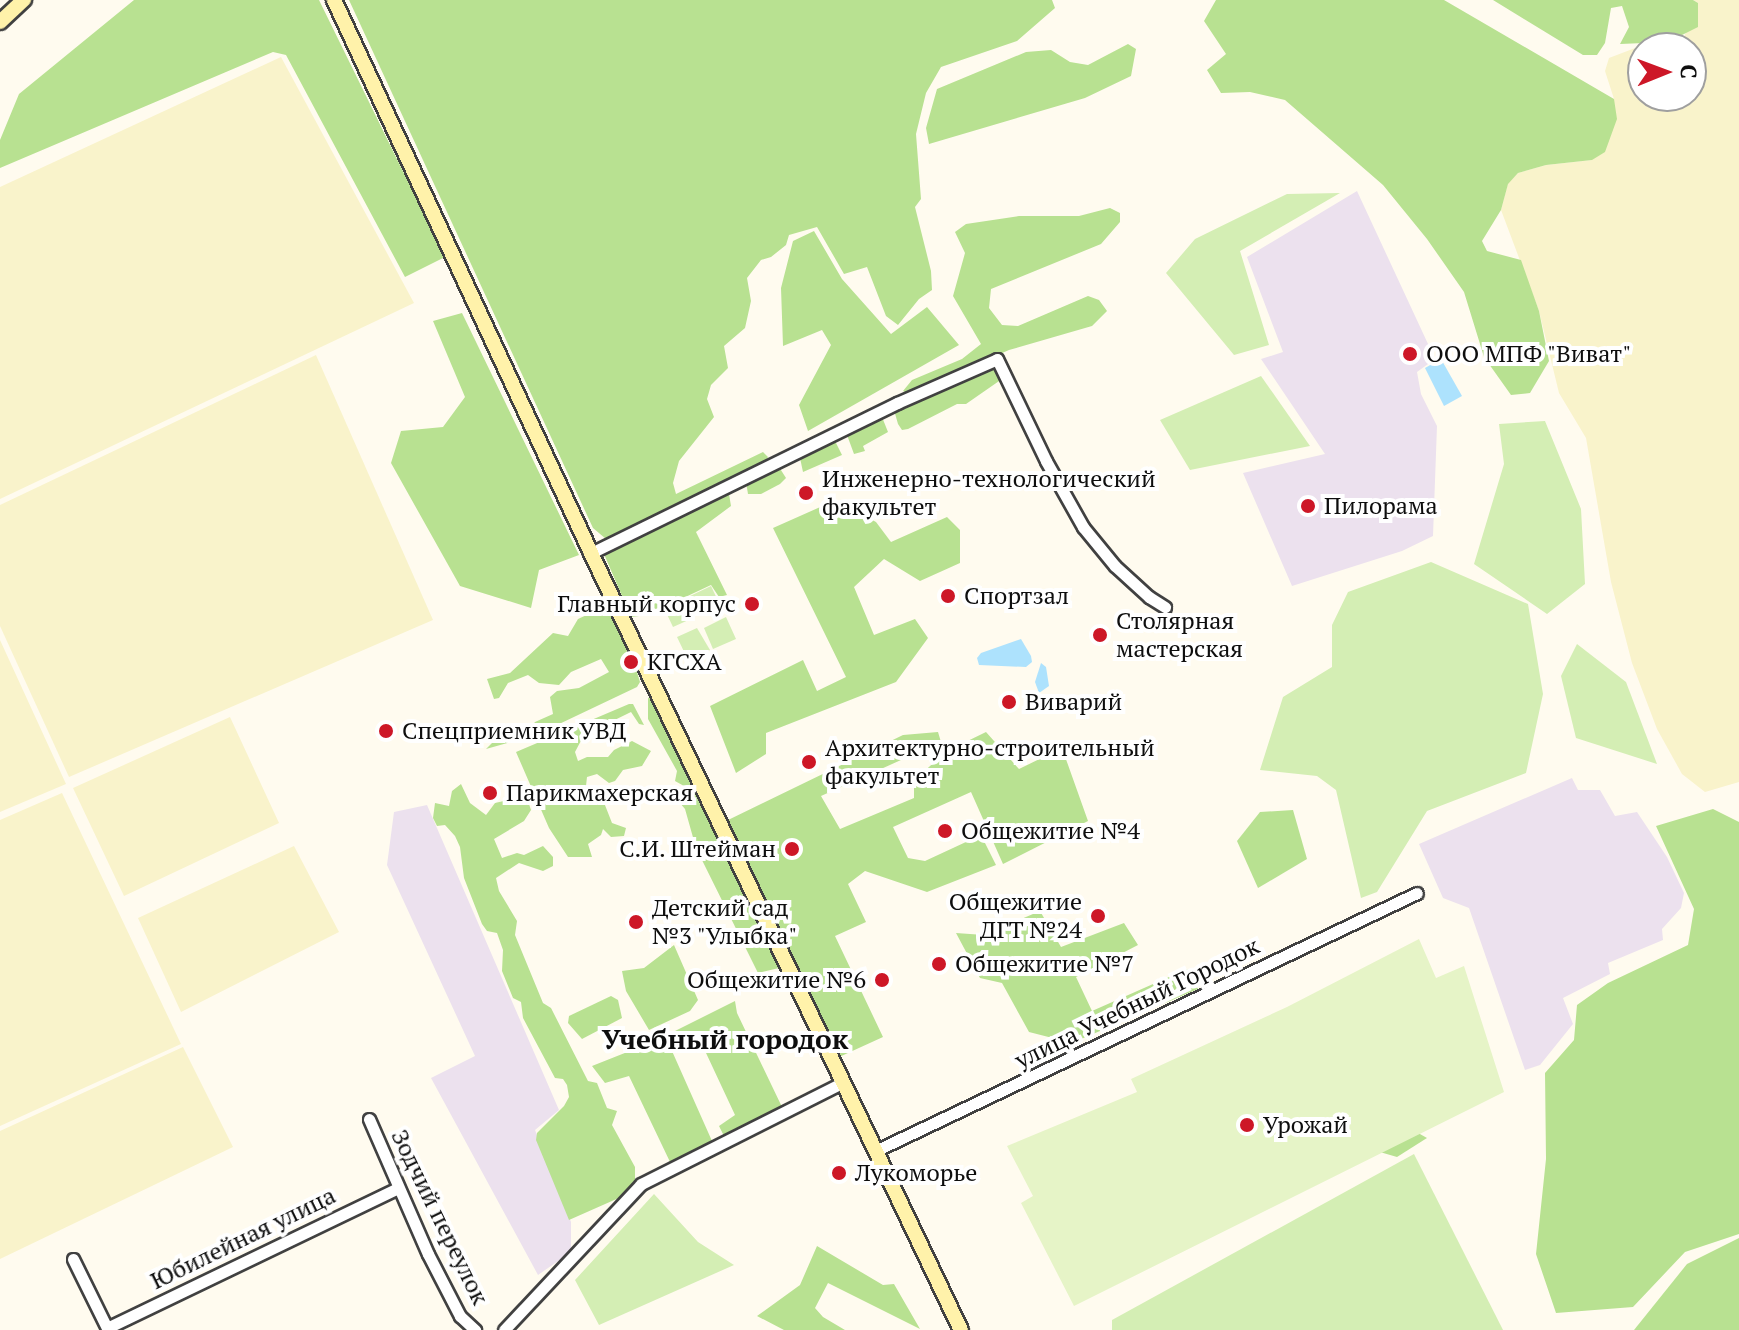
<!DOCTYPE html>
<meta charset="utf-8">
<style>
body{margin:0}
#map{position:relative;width:1739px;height:1330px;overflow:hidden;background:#fffbef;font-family:"PT Serif",serif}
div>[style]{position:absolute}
.industrial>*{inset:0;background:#ece1ee}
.farmland>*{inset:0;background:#f9f3cb}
.green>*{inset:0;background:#d4eeb4}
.forest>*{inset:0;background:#b8e191}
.pitch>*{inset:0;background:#e6f4c7}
.water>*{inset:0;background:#ade2fd}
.roads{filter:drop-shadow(2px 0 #414141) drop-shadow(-2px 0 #414141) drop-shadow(0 2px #414141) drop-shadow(0 -2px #414141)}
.street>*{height:11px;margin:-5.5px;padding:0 5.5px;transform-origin:5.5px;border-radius:5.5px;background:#fff}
.secondary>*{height:14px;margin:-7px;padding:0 7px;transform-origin:7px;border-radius:7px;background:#fff2aa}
.dots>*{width:22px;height:22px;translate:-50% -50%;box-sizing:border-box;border:4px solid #fff;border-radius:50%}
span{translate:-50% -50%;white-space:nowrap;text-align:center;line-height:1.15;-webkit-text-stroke:8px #fff;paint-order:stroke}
.poi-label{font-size:24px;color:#0e0e0e}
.left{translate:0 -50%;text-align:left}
.right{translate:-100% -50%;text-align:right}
.street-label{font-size:24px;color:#0e0e0e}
.quarter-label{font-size:28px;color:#0e0e0e;font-weight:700}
.north{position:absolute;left:1627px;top:32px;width:80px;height:80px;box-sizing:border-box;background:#fff;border:2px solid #9f9f9f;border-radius:50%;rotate:89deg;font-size:22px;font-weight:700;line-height:32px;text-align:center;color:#0e0e0e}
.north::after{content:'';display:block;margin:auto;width:28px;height:36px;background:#cd1727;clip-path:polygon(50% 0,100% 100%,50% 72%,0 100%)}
</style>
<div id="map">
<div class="industrial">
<div style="clip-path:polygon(1357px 191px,1435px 359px,1417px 372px,1421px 394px,1437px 426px,1433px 536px,1402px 551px,1292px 586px,1243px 473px,1325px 454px,1261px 359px,1283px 352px,1247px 257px)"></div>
<div style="clip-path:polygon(1572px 778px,1578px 790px,1600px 790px,1615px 816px,1637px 812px,1667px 857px,1684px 893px,1681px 908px,1662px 929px,1663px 940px,1608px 963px,1610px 974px,1563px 998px,1573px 1024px,1540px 1065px,1525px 1070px,1469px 908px,1443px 898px,1419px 844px)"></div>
<div style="clip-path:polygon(427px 805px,559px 1110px,535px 1130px,571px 1222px,571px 1252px,538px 1275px,431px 1078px,475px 1056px,387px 865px,394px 812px)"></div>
</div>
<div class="farmland">
<div style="clip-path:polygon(evenodd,1693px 0,1739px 0,1739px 782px,1705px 792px,1682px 774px,1657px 729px,1632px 663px,1611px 582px,1586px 438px,1559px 393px,1539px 311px,1501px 210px,1508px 183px,1518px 173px,1546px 165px,1592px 160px,1614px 99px,1605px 71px,1609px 58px,1643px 45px,1684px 37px,1698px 3px,1693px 0,1643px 48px,1691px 48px,1691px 96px,1643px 96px,1643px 48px)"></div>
<div style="clip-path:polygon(281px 57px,414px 303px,0 499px,0 187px)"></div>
<div style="clip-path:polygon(316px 355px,433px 620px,69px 777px,0 626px,0 505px)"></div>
<div style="clip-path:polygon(0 640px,66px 784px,0 812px)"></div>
<div style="clip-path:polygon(230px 717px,279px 823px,124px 896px,73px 788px)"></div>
<div style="clip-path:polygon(62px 793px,181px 1044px,0 1126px,0 820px)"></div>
<div style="clip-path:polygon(294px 846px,339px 932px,181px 1012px,138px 918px)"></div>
<div style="clip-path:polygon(183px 1047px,233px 1147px,0 1259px,0 1131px)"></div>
</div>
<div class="green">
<div style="clip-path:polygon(1340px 193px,1240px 251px,1269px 345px,1234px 355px,1166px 273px,1195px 239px,1287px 194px)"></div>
<div style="clip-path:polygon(1261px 376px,1310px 446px,1190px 470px,1160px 420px)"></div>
<div style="clip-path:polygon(1545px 421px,1581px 509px,1585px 584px,1547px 614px,1474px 564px,1504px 464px,1499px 424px)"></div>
<div style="clip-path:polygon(1431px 562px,1528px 604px,1543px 694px,1526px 773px,1427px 811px,1377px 892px,1361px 898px,1336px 790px,1317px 776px,1260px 770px,1283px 697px,1332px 667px,1332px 625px,1348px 592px)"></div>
<div style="clip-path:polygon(711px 586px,720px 605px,697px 614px,690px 596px)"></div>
<div style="clip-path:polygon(686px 598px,693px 618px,673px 627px,664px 608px)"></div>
<div style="clip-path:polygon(726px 617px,736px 639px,713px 649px,704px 628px)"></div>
<div style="clip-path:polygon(697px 628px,710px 650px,688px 660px,677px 637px)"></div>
<div style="clip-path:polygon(1577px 644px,1626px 682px,1657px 764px,1576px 738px,1561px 676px)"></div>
<div style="clip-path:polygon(1414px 1154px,1503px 1330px,1112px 1330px,1112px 1320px)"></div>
<div style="clip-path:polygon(654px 1194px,698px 1242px,734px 1265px,599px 1325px,575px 1280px)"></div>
</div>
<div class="forest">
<div style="clip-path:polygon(134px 0,319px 0,445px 257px,405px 277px,286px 55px,273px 52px,0 168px,0 140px,19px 94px)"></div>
<div style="clip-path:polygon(349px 0,1052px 0,1055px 8px,1017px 41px,941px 67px,926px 93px,916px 134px,921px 199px,915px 207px,931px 271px,932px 290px,919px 299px,898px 325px,886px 316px,867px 267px,844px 274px,817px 227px,789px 235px,786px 245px,771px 257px,761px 260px,747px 278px,751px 301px,745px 328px,724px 346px,728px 368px,711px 385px,707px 399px,714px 417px,679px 461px,673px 483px,676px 494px,763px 452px,768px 457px,765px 463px,680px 507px,606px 539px,593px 528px)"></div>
<div style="clip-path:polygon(1216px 0,1444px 0,1614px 99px,1617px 119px,1605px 152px,1592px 160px,1546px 165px,1518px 173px,1508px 184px,1501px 210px,1482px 241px,1487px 251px,1521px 260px,1539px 311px,1549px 361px,1530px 393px,1511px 395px,1484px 357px,1464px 292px,1427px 239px,1383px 185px,1285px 100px,1250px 92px,1221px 93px,1207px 70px,1226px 54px,1204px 21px)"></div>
<div style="clip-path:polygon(1493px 0,1693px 0,1698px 3px,1698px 27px,1668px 42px,1620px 44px,1629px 27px,1622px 6px,1611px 8px,1605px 43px,1597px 55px,1583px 55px)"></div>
<div style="clip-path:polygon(1128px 44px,1136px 49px,1131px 76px,1085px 98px,929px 144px,926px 128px,937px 89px,1026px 52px,1051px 50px,1070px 62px,1088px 65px)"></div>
<div style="clip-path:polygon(1110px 208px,1120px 213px,1120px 222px,1101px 244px,991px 289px,989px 308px,1002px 325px,1018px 326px,1088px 296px,1099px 300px,1107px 311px,1092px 326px,1009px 350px,909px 394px,903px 391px,912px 380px,962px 359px,981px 344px,953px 296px,965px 253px,955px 232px,966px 224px,1019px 216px,1079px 216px)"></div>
<div style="clip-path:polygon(814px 231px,842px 279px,891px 334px,927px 307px,959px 345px,808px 431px,799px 405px,831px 345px,822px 330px,783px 346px,781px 288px,793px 241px)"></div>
<div style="clip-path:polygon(462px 313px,579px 555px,539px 570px,531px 608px,460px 586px,391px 463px,401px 431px,443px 427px,465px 397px,433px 321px)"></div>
<div style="clip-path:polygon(992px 365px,997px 365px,1002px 379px,966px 404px,957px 404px,908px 429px,902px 430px,898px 424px,894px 410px)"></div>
<div style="clip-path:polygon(882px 417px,888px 432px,863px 446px,865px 451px,854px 454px,847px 435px)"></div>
<div style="clip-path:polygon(831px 441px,836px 443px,842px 455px,803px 472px,800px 458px)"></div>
<div style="clip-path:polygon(779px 467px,786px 478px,780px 484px,761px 494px,748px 494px,746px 482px)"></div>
<div style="clip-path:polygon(724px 494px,729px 494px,731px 506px,696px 532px,727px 595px,719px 597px,711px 585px,647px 615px,631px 617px,604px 554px,616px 548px,617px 543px)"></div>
<div style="clip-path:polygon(836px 500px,876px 522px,891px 542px,947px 517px,960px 530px,960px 563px,920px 581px,884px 559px,854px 587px,874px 635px,915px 619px,928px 638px,896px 682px,766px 733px,766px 754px,736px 773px,710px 706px,803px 660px,817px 691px,846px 677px,773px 528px)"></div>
<div style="clip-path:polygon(606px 606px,634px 662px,640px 682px,637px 687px,536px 735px,486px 749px,504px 731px,528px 731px,535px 722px,553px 714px,550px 697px,557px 691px,579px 688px,609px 672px,601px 659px,571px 672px,559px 685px,539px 683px,528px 675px,508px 683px,499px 698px,494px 699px,487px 679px,510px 673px,553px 633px,568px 636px,578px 619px)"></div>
<div style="clip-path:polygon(655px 696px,779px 965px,779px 968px,758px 973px,696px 848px,685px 809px,675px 797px,684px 786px,675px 781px,677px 771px,648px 719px,648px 698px)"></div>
<div style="clip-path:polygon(629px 704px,633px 704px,644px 725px,639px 724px,631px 712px,584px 735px,575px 752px,578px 761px,587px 757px,608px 757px,614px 750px,632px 741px,651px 751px,642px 766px,623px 770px,615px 781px,609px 783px,597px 774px,587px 777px,586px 786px,603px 800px,612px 823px,626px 828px,624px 836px,611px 837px,603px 829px,601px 835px,588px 844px,592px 857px,568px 857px,549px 828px,516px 752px)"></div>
<div style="clip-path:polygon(938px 732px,941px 742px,821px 796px,840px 829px,914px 798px,914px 781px,945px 752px,986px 732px,1019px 769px,1062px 748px,1088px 821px,1003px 864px,971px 792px,893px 827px,908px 858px,925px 861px,981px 835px,996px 865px,927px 892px,865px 871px,848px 884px,866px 922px,835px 936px,883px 1037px,837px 1058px,726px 821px,903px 735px)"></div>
<div style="clip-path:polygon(461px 784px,470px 803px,486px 815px,495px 803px,508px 800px,513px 790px,520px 787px,527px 798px,531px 810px,524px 821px,494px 839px,502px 858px,517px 853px,524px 855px,543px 846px,553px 857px,553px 866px,543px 871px,519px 863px,496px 878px,499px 891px,517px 921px,515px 935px,543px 1003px,551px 1008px,588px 1081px,597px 1083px,607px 1108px,617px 1111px,612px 1125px,635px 1167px,635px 1182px,621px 1197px,569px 1220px,536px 1140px,537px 1133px,564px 1106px,569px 1097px,567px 1085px,563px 1079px,555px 1078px,523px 1018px,521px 1002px,513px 998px,502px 971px,503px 950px,497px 933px,487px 931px,482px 924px,464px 878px,460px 847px,455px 836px,445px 825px,437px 826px,433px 818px,435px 803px,449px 806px,452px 791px)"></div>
<div style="clip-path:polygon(1713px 809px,1739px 822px,1739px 1234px,1685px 1252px,1633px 1307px,1556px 1313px,1536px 1254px,1546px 1159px,1545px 1073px,1574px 1040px,1577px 1005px,1608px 983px,1688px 945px,1694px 909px,1656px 826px)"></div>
<div style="clip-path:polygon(1293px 810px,1307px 859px,1258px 888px,1237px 841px,1260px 812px)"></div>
<div style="clip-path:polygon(1040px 911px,1061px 947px,1124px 923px,1138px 945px,1076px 977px,1092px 1011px,1187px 969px,1198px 989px,1072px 1043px,1029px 1032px,1002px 983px,980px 978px,956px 933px,984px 935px)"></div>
<div style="clip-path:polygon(674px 945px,698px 1000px,690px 1011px,649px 1030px,626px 991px,622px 971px,644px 968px)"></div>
<div style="clip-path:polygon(611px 996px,618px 1000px,622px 1018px,582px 1039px,568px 1023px,569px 1016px)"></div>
<div style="clip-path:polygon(735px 1001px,737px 1013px,782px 1107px,725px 1138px,719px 1126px,735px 1115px,699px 1038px,672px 1051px,712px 1141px,671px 1164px,629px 1076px,605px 1083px,592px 1066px,655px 1041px)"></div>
<div style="clip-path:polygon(1397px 1121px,1427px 1138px,1397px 1157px,1366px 1148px)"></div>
<div style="clip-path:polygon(1739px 1238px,1739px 1330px,1634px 1330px,1687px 1264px)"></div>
<div style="clip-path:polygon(817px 1246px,883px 1285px,894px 1284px,920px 1329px,828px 1283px,815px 1308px,823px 1317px,845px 1330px,784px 1330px,757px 1316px,800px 1285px)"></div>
</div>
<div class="pitch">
<div style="clip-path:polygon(1419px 939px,1436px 978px,1464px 966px,1504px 1092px,1074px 1306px,1021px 1203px,1033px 1196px,1007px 1146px,1137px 1092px,1131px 1079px,1287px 1007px)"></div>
</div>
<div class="water">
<div style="clip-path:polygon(1441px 359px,1462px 396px,1444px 406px,1425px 368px)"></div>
<div style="clip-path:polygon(1021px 639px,1031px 656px,1032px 662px,1026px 667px,979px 665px,977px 658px,981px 653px)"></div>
<div style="clip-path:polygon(1041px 663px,1046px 667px,1049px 686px,1039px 693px,1035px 682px)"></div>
</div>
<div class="roads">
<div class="street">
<div style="left:591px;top:553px;width:341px;rotate:-26.1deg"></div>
<div style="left:897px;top:403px;width:109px;rotate:-23.7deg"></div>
<div style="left:997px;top:359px;width:113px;rotate:64.3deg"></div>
<div style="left:1046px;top:461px;width:76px;rotate:60.7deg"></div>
<div style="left:1083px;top:527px;width:50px;rotate:50.6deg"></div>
<div style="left:1115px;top:566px;width:46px;rotate:42.4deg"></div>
<div style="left:1149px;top:597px;width:19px;rotate:32deg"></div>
<div style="left:369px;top:1119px;width:147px;rotate:66.4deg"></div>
<div style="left:428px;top:1254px;width:70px;rotate:62.7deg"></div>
<div style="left:460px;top:1316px;width:21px;rotate:43deg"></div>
<div style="left:875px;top:1151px;width:600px;rotate:-25.46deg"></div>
<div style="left:73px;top:1259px;width:79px;rotate:63.8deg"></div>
<div style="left:107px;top:1328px;width:323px;rotate:-25.7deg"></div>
<div style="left:504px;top:1330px;width:200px;rotate:-46.8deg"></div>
<div style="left:641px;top:1184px;width:225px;rotate:-26.7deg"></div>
</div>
<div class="secondary">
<div style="left:334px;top:0;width:610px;rotate:65.07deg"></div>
<div style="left:591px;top:553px;width:861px;rotate:64.54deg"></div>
<div style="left:0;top:22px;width:33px;rotate:-43deg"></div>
</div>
</div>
<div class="dots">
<div style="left:1410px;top:354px;background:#cd1727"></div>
<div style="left:806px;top:493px;background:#cd1727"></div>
<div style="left:1308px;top:506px;background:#cd1727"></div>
<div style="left:948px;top:596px;background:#cd1727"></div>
<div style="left:752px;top:604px;background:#cd1727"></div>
<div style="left:1100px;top:635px;background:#cd1727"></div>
<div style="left:631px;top:662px;background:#cd1727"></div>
<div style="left:1009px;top:702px;background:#cd1727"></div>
<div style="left:386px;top:731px;background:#cd1727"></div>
<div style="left:809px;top:762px;background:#cd1727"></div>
<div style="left:490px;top:793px;background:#cd1727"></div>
<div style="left:945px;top:831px;background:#cd1727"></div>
<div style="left:792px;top:849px;background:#cd1727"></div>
<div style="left:1098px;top:916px;background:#cd1727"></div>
<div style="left:636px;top:922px;background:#cd1727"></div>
<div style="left:939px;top:964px;background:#cd1727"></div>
<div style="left:882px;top:980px;background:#cd1727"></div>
<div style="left:1247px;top:1125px;background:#cd1727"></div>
<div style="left:839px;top:1173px;background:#cd1727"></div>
</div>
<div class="poi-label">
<span class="left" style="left:1426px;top:354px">ООО МПФ "Виват"</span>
<span class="left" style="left:822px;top:493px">Инженерно-технологический<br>факультет</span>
<span class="left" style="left:1324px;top:506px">Пилорама</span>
<span class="left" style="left:964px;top:596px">Спортзал</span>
<span class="right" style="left:736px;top:604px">Главный корпус</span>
<span class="left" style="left:1116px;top:635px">Столярная<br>мастерская</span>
<span class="left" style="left:647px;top:662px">КГСХА</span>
<span class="left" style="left:1025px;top:702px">Виварий</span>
<span class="left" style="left:402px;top:731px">Спецприемник УВД</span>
<span class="left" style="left:825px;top:762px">Архитектурно-строительный<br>факультет</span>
<span class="left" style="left:506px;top:793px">Парикмахерская</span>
<span class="left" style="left:961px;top:831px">Общежитие №4</span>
<span class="right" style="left:776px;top:849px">С.И. Штейман</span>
<span class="right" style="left:1082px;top:916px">Общежитие<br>ДГТ №24</span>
<span class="left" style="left:652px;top:922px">Детский сад<br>№3 "Улыбка"</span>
<span class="left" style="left:955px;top:964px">Общежитие №7</span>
<span class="right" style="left:866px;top:980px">Общежитие №6</span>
<span class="left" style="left:1263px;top:1125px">Урожай</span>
<span class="left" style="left:855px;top:1173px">Лукоморье</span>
</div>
<div class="street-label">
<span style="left:1137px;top:1003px;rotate:-26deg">улица Учебный Городок</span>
<span style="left:440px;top:1217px;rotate:64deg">Зодчий переулок</span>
<span style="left:243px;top:1238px;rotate:-26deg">Юбилейная улица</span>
</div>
<div class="quarter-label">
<span style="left:725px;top:1039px">Учебный городок</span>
</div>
<div class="north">С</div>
</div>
